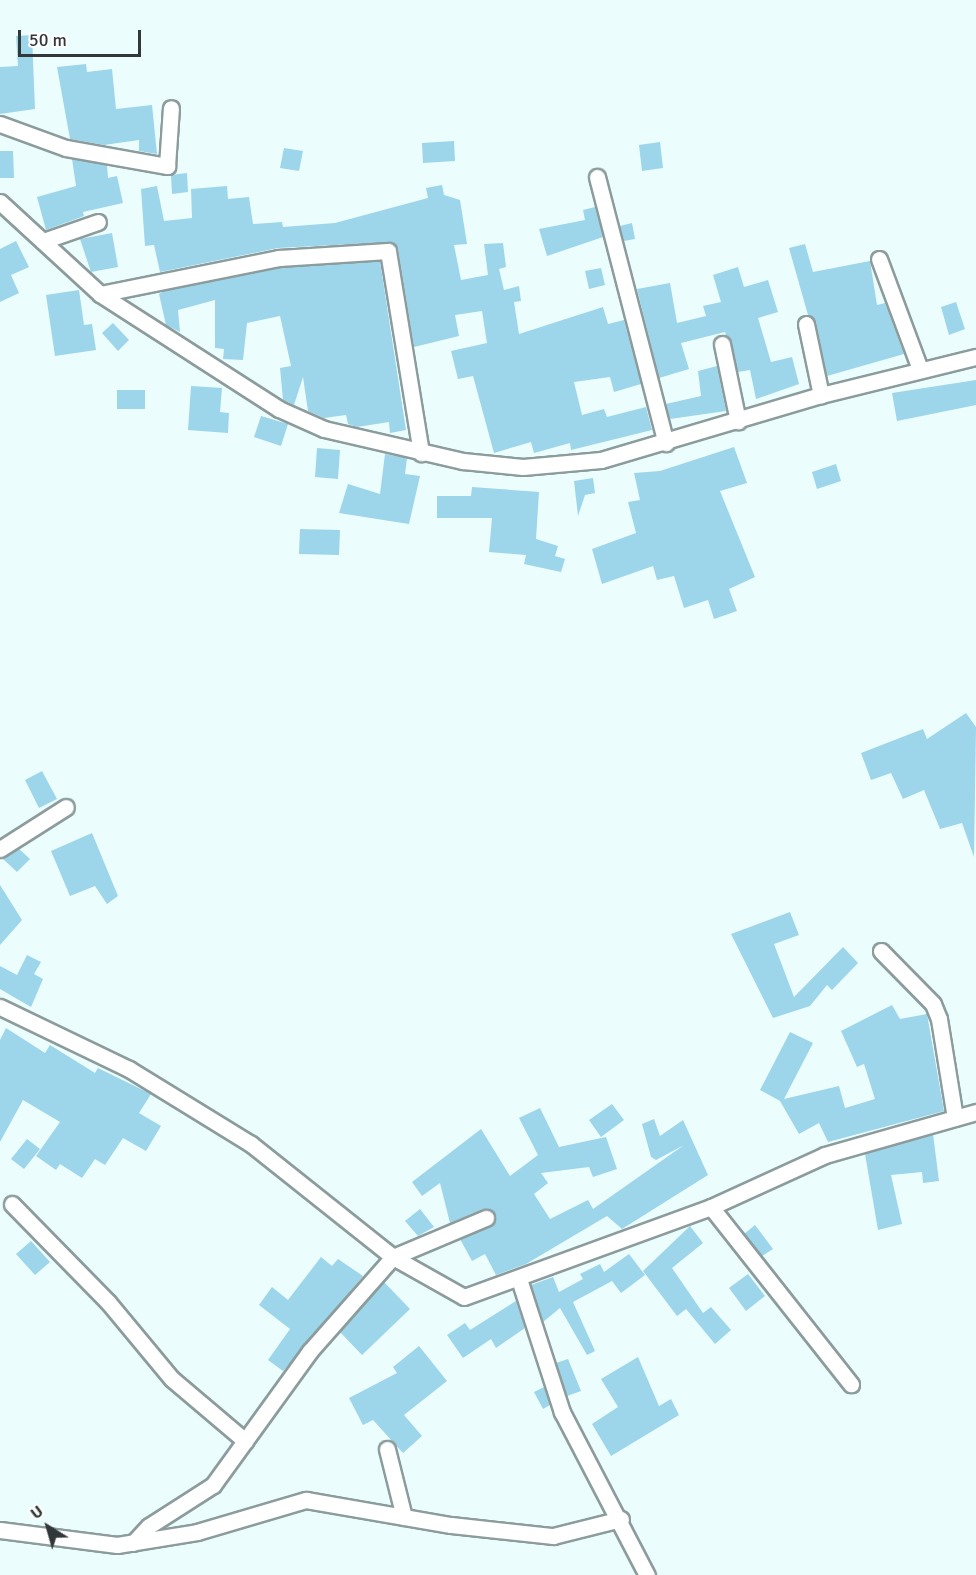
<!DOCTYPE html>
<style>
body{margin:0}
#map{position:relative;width:976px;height:1575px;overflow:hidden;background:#ecfdfd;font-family:Signika,sans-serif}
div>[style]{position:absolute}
.building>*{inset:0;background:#9dd5ea}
.roads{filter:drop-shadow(2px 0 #8c9c9c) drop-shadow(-2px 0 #8c9c9c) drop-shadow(0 2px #8c9c9c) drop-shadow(0 -2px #8c9c9c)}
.minor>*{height:15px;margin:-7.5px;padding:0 7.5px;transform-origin:7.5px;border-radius:7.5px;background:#fff}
span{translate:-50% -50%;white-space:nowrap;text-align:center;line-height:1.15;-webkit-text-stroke:5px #fff;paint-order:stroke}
.north{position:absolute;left:18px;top:1497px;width:60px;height:60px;-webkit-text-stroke:4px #fff;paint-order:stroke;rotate:323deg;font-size:16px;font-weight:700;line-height:24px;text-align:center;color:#323839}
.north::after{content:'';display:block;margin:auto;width:21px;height:27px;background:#323839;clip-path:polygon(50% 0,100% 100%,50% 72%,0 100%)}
.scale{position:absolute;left:18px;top:30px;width:123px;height:27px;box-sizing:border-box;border:3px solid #323839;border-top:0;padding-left:8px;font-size:18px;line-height:21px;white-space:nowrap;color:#323839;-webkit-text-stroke:4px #fff;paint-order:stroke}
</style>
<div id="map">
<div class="building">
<div style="clip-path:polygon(32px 35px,35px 109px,0 114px,0 67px,18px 66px,16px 36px)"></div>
<div style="clip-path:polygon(86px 64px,87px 72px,112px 69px,116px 109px,152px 105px,157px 154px,139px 151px,139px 140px,104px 145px,70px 139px,57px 67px)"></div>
<div style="clip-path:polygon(454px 141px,455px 161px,423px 163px,422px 143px)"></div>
<div style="clip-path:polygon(660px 142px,663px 168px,642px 171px,639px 145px)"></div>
<div style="clip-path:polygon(284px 148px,303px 151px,299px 171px,280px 168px)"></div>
<div style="clip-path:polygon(0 151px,13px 151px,14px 178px,0 178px)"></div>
<div style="clip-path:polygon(72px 159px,107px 165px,108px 178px,117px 176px,123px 203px,83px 212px,84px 216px,46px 230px,37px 197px,76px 186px)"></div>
<div style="clip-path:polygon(187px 173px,188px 192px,172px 194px,171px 175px)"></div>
<div style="clip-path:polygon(442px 185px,444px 195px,460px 200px,467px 244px,454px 245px,461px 280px,488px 275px,484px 244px,503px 243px,506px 267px,499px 269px,504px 290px,519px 286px,521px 301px,514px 302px,519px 334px,603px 307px,608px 324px,624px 320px,641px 384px,614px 392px,610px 377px,574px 382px,582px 415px,604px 409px,607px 417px,646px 407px,652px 430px,571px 450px,570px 443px,534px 453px,531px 442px,494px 453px,473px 376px,458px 379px,451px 351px,487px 343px,482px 311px,455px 315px,459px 336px,414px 347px,398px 249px,392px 242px,278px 248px,160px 272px,154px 245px,145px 246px,141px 189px,157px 186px,164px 221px,192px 218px,191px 189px,227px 186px,228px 199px,249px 197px,253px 224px,282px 222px,283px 227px,335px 223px,428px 198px,426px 188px)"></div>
<div style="clip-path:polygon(595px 207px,603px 237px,547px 256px,539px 229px,585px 220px,583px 210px)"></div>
<div style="clip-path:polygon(632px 223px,635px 239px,624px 241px,620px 226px)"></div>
<div style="clip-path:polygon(112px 233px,118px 267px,91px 272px,80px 239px)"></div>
<div style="clip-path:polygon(16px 241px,29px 267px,11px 275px,19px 293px,0 302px,0 249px)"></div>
<div style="clip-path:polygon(805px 244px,813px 272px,870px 261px,877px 305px,885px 303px,904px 354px,827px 376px,816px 322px,808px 315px,789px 248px)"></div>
<div style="clip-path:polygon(380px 261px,406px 430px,390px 433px,389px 422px,357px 427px,348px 424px,346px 415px,324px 418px,308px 411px,303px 377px,294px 405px,283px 400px,280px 368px,291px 366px,280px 316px,247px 323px,243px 360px,223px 359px,224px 349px,215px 348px,215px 300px,178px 310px,180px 332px,166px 325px,159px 294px,164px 291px,280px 268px)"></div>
<div style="clip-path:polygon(738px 267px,744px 287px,768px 280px,778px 312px,758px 318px,771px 362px,792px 357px,799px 384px,756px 399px,750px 370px,738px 372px,725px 332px,681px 343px,689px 369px,659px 378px,637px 289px,670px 283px,677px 323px,706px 316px,703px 306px,721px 302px,713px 275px)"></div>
<div style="clip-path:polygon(601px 268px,605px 285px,589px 289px,585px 271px)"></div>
<div style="clip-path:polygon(79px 290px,84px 325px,92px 324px,96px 350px,55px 356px,46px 295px)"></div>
<div style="clip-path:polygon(956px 302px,965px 329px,949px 335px,941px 307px)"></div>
<div style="clip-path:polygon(113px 323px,129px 340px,118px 351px,102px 333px)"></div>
<div style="clip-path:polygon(717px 366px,726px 411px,670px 419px,666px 404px,701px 396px,698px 371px)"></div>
<div style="clip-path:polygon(976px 380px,976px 405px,897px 421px,892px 393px)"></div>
<div style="clip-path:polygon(191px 386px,222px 388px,220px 412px,229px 413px,228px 433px,188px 430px)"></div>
<div style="clip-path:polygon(117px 390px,145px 390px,145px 409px,117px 409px)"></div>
<div style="clip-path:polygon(261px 416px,288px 424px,281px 446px,254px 437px)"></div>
<div style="clip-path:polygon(734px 447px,747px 483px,720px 491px,755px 577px,729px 589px,737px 611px,714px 619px,708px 600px,684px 608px,674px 576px,657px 580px,653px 566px,602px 584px,592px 549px,636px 533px,628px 502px,640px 500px,634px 473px,660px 471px)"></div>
<div style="clip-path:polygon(317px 448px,340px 450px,338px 479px,315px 477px)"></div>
<div style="clip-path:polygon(385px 454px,407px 458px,405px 474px,420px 476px,409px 524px,339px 513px,348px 484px,380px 494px)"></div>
<div style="clip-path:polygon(836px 464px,841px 481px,817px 489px,812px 472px)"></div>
<div style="clip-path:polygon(593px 478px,595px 493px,585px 495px,578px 516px,574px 481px)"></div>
<div style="clip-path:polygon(472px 487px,539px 492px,536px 539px,558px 546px,555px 556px,565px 559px,561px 572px,524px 564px,526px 555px,489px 552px,492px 518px,437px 518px,437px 496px,471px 496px)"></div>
<div style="clip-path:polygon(300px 529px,340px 530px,339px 555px,299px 554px)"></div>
<div style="clip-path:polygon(966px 713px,976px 727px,974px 857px,962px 823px,940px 829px,924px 790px,903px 799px,891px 773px,871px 780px,861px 753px,923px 729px,927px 739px)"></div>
<div style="clip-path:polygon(42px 771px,57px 799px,39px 808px,25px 780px)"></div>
<div style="clip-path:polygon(92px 833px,118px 896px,107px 904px,95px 886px,70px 896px,51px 851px)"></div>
<div style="clip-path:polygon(19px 849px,30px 859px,17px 872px,2px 858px)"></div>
<div style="clip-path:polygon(0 885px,22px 920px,0 945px)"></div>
<div style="clip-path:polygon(790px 912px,799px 935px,774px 944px,794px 997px,843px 947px,858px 963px,832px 990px,827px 985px,810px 1006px,773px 1018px,731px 934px)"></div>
<div style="clip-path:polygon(27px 955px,41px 962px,34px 974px,43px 979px,31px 1007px,0 989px,0 966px,17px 975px)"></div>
<div style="clip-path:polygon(892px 1005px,900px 1019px,927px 1014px,944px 1111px,828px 1142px,819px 1123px,799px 1134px,780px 1101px,760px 1090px,790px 1032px,813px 1043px,784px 1099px,839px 1086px,845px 1108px,875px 1099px,864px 1064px,857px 1067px,841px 1031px)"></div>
<div style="clip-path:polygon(6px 1028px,45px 1053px,50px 1045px,95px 1073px,98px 1068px,151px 1094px,139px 1113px,161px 1126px,146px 1151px,123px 1138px,105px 1165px,95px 1159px,82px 1178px,60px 1164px,56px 1170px,36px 1156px,60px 1122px,23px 1100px,0 1142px,0 1040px)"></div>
<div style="clip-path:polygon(612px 1104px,624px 1120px,601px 1137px,589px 1120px)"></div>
<div style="clip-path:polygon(540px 1108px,559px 1147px,606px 1137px,617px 1169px,593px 1177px,589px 1167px,541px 1173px,548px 1183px,534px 1194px,550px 1219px,588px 1200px,593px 1209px,684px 1145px,656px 1160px,651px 1157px,642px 1124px,654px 1119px,660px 1136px,683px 1120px,708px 1175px,622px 1229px,607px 1216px,526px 1264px,496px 1275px,485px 1254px,472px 1261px,460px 1239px,493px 1224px,492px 1211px,483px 1209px,450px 1223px,440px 1183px,422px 1196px,412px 1182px,481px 1129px,510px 1176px,538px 1155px,519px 1118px)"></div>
<div style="clip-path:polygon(933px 1134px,939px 1181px,923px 1183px,922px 1172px,891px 1175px,902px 1224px,878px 1230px,865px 1154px)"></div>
<div style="clip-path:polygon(27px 1139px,40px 1149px,24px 1169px,11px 1159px)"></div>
<div style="clip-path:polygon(420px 1209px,434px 1227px,418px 1236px,405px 1221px)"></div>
<div style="clip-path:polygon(755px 1225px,773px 1249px,762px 1256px,744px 1234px)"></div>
<div style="clip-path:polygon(690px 1226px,703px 1243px,672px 1268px,703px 1313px,711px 1307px,731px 1330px,715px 1344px,686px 1309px,677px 1316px,643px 1271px)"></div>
<div style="clip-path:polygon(31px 1241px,50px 1262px,35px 1275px,16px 1254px)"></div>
<div style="clip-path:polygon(629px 1254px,645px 1275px,621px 1293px,612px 1281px,573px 1302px,595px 1351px,587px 1355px,560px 1308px,543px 1322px,531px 1285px,553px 1277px,559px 1292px,583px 1279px,580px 1274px,600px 1264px,604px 1272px)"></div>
<div style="clip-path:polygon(321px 1257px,332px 1266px,338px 1259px,363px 1276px,283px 1371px,268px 1360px,290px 1329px,259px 1305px,272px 1287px,288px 1300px)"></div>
<div style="clip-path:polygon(748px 1274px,765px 1296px,746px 1311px,729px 1288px)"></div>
<div style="clip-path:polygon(384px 1282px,410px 1309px,362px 1355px,340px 1332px)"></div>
<div style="clip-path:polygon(516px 1301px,525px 1328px,496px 1348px,491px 1339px,463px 1358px,447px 1335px,465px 1323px,470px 1330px)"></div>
<div style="clip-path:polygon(419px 1346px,447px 1381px,404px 1415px,422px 1436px,403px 1453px,373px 1420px,363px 1425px,349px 1398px,397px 1373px,393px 1367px)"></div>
<div style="clip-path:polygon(638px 1357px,659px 1406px,671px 1399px,679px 1415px,611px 1456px,592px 1424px,618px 1407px,601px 1379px)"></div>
<div style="clip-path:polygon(568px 1359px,581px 1391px,567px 1396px,556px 1363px)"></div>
<div style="clip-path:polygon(544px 1387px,550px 1405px,543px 1409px,534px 1392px)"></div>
</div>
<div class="roads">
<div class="minor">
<div style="left:0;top:124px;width:70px;rotate:20deg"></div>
<div style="left:66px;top:148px;width:103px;rotate:10.1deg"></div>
<div style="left:167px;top:166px;width:58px;rotate:-86.1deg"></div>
<div style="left:597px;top:177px;width:275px;rotate:75.5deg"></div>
<div style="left:0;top:202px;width:136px;rotate:42.6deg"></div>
<div style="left:100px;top:294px;width:213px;rotate:32.7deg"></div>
<div style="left:279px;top:409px;width:49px;rotate:24deg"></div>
<div style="left:324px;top:429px;width:143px;rotate:13deg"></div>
<div style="left:463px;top:461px;width:60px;rotate:5.7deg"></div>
<div style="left:523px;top:467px;width:78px;rotate:-5.1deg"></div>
<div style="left:601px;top:460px;width:229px;rotate:-16.5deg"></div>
<div style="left:821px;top:395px;width:160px;rotate:-13.8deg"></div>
<div style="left:43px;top:241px;width:58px;rotate:-19.1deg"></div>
<div style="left:879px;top:259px;width:117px;rotate:69.6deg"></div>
<div style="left:100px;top:294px;width:183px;rotate:-11.4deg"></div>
<div style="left:279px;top:258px;width:109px;rotate:-3.7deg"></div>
<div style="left:388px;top:251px;width:205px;rotate:80.7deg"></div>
<div style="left:806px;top:324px;width:73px;rotate:78.1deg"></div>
<div style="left:722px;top:344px;width:79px;rotate:78.3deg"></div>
<div style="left:0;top:849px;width:78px;rotate:-32.5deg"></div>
<div style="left:881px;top:951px;width:74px;rotate:45.5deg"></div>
<div style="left:933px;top:1004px;width:16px;rotate:68deg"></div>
<div style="left:939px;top:1019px;width:100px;rotate:80.8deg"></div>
<div style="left:0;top:1007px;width:143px;rotate:25.7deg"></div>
<div style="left:129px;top:1069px;width:143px;rotate:31.6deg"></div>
<div style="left:251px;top:1144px;width:181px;rotate:38.5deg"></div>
<div style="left:393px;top:1257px;width:81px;rotate:29.4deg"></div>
<div style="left:464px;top:1297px;width:263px;rotate:-20deg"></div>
<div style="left:711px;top:1207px;width:125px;rotate:-24.5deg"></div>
<div style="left:825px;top:1155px;width:157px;rotate:-15.9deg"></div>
<div style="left:12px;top:1204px;width:137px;rotate:45.6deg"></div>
<div style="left:108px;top:1302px;width:100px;rotate:50.3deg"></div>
<div style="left:172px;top:1379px;width:96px;rotate:40.3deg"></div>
<div style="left:711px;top:1207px;width:226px;rotate:51.7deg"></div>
<div style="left:519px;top:1279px;width:140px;rotate:72.1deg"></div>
<div style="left:562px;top:1412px;width:184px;rotate:62.5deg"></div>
<div style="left:387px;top:1449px;width:70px;rotate:76deg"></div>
<div style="left:0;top:1530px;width:118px;rotate:7.3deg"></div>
<div style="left:117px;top:1545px;width:81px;rotate:-9.2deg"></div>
<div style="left:197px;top:1532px;width:114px;rotate:-16.4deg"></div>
<div style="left:306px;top:1500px;width:147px;rotate:9.8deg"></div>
<div style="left:451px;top:1525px;width:103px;rotate:6.2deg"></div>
<div style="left:553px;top:1536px;width:70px;rotate:-14deg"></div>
<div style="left:133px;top:1543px;width:23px;rotate:-47deg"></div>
<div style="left:149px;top:1526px;width:76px;rotate:-32.6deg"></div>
<div style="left:213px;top:1485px;width:165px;rotate:-54.1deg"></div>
<div style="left:310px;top:1351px;width:125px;rotate:-48.6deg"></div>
<div style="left:393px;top:1257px;width:101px;rotate:-22.8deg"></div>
</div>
</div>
<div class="north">U</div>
<div class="scale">50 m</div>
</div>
